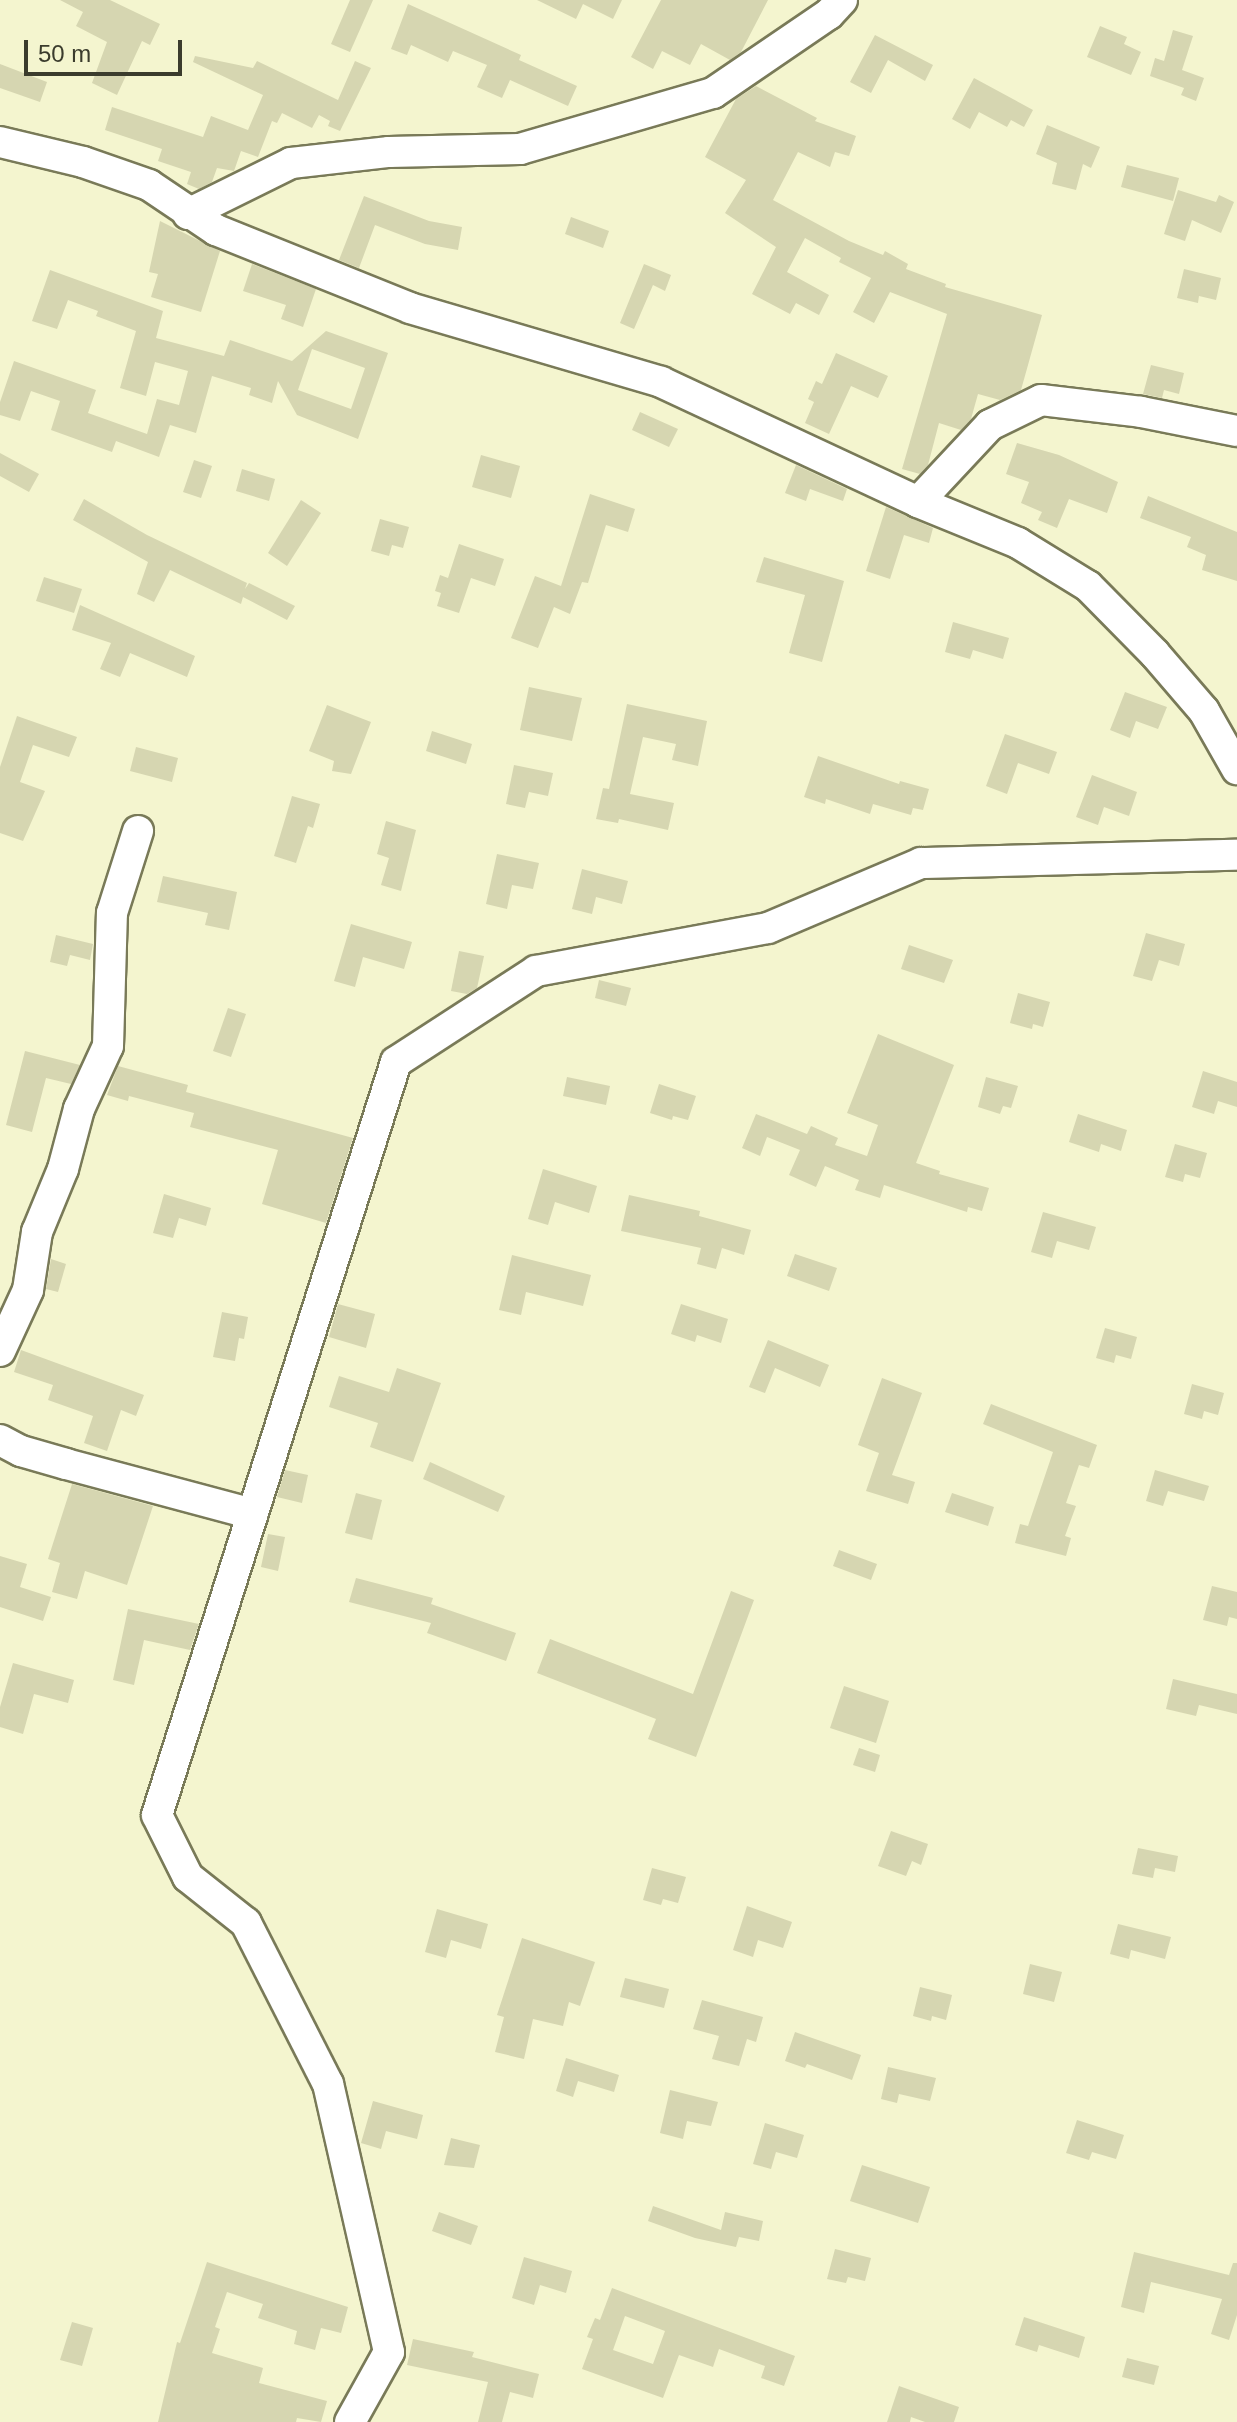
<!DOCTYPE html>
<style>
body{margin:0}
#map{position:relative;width:1237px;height:2422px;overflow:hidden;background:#f4f5cf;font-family:Arial,sans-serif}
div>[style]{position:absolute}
.building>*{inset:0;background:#d6d6b1}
.roads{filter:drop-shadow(2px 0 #797a58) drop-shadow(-2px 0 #797a58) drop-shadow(0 2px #797a58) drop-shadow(0 -2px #797a58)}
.minor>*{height:30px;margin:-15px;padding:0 15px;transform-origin:15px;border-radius:15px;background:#fff}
span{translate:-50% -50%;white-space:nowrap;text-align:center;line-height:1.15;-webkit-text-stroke:8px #f4f5cf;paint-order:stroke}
.scale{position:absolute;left:24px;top:40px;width:158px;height:36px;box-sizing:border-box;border:4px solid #3b3c2d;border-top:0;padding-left:10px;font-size:24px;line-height:28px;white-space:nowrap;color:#3b3c2d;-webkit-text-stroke:6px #f4f5cf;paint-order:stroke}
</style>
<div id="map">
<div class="building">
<div style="clip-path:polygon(60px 0,110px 0,160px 24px,150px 45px,142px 41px,117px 95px,92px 83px,107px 42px,76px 26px,83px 12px)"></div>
<div style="clip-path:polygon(350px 0,373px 0,350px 52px,331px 44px)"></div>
<div style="clip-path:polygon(537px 0,622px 0,613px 19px,583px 4px,576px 19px)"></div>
<div style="clip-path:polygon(661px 0,768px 0,741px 52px,730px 60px,701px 44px,690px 65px,662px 51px,653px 69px,631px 57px)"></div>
<div style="clip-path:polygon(408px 4px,521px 55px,519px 60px,577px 86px,568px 106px,510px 80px,502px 98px,477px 87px,487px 65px,453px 51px,448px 62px,411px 45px,407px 55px,391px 49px)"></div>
<div style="clip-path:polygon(1100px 26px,1127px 37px,1124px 44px,1141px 52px,1131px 75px,1087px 57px)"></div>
<div style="clip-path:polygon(1173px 30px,1193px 36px,1182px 70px,1204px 78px,1196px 101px,1181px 95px,1184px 88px,1150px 76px,1155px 58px,1164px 61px)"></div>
<div style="clip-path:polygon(875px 35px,933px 65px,925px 81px,888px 60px,871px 93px,850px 82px)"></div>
<div style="clip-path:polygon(195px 56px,253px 68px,257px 61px,338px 100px,355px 61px,371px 68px,340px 131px,328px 126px,330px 121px,319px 115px,312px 128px,282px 113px,277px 123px,272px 121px,258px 157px,241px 151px,234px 171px,217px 168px,212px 182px,199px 189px,187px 184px,191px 172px,158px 161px,162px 149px,105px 130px,112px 107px,203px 137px,211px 116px,248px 130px,263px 95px,193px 62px)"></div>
<div style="clip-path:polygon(0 64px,47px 82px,40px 102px,0 88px)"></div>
<div style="clip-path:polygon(974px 78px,1033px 110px,1024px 127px,1011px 120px,1007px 127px,979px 112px,970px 129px,952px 119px)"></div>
<div style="clip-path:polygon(756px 86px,817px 118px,815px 121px,856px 136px,849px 156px,835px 152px,830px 167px,798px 152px,773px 200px,849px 241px,883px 255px,885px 251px,908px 264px,906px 269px,946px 284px,945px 287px,1042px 315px,1021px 390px,1000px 400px,978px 394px,971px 419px,961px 430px,939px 423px,928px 465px,920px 474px,902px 469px,947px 314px,890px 292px,874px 323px,853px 312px,871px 278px,839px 262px,841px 258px,805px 238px,787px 272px,829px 295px,819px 315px,796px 303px,790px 314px,752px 294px,776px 247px,725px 213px,746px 180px,705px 157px,736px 99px)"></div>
<div style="clip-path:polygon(1047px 125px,1100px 147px,1091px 168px,1083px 164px,1076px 190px,1052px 184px,1057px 163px,1036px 154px)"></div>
<div style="clip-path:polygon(1127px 165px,1179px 178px,1173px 201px,1121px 187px)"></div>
<div style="clip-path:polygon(1178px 190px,1216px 202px,1219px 195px,1234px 202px,1221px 233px,1192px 220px,1185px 241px,1164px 234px)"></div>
<div style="clip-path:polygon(364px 196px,429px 221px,462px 227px,458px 250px,425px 244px,375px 225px,359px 268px,339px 260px)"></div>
<div style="clip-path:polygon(571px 217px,609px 231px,603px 248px,565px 234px)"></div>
<div style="clip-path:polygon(160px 221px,220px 251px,201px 312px,151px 297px,158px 274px,149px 272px)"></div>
<div style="clip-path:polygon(252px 264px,316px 289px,303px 327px,281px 319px,286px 305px,243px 291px)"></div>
<div style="clip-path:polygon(644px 264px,671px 275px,665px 291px,653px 285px,634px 329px,620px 323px)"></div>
<div style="clip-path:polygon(1184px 269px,1221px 278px,1216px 300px,1199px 296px,1198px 303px,1177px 298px)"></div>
<div style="clip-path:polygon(evenodd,50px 270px,163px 311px,156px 338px,224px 356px,230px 340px,292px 361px,326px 331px,388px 353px,358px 439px,297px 415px,278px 381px,272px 403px,249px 395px,251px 388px,212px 376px,196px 433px,170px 425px,159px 457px,116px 441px,112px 452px,51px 430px,60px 401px,31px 391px,20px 421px,0 415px,0 402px,14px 361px,96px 390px,88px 413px,147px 434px,157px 399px,179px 405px,188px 371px,155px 362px,146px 396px,120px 388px,136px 331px,96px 316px,98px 311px,68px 300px,57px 329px,32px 321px,50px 270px,312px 349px,365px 368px,351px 409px,298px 390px,312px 349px)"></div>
<div style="clip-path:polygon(836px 353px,888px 376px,878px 398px,851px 386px,829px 434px,805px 423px,814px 402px,808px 399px,816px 381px,822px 384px)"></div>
<div style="clip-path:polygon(1151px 365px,1184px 373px,1179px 394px,1164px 390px,1162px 398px,1143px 394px)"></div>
<div style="clip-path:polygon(640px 412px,678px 429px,669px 447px,632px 430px)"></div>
<div style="clip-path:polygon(1017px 443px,1059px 455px,1118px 482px,1107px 513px,1069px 499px,1057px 528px,1038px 520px,1042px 512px,1021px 503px,1029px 482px,1006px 474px)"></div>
<div style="clip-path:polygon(0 453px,39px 474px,29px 492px,0 476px)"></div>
<div style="clip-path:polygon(481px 455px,520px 466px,511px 498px,472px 487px)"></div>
<div style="clip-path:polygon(194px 460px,212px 466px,201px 498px,183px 492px)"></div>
<div style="clip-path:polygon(796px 465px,847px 489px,843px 501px,810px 489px,806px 501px,785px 493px)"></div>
<div style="clip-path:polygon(242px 469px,275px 479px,269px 501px,236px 491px)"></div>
<div style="clip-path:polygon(590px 494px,635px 509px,628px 532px,606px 525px,588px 583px,582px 582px,570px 614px,554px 607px,538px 648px,511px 638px,535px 576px,561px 586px)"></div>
<div style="clip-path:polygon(1148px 496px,1237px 532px,1237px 581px,1202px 570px,1206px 555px,1187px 547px,1191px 537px,1140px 518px)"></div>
<div style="clip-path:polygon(84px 499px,147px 535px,247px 583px,245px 589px,249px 583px,295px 606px,287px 620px,243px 597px,241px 604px,170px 570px,154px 602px,137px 594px,148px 562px,73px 520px)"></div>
<div style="clip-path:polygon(301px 500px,321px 513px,287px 566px,268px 553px)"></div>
<div style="clip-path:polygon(886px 507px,933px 528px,929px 543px,904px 535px,890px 579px,866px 571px)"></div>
<div style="clip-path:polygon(380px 519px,409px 527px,403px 548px,392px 545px,389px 556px,371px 551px)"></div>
<div style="clip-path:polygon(459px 544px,504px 559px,495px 586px,471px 578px,459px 613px,437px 606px,441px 593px,435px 591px,440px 575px,448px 578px)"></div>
<div style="clip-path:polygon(764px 557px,844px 581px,822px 662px,789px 653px,805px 595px,756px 582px)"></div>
<div style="clip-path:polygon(44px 577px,82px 589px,74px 613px,36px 601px)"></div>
<div style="clip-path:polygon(80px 605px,195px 656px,187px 677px,130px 653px,120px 677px,100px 669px,111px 643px,72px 630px)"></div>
<div style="clip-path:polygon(953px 622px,1009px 638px,1003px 659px,973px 650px,970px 659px,945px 652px)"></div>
<div style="clip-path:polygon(529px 687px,582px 698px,572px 741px,520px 730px)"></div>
<div style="clip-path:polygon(1125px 692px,1167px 707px,1158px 729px,1136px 721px,1130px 738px,1110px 730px)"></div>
<div style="clip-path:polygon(627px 704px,707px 721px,698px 766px,672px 760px,676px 744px,643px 737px,630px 794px,674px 803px,668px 830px,619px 819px,618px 823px,596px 819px,603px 788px,609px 789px)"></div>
<div style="clip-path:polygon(327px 705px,371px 722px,351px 774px,332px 771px,334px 761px,309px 751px)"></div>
<div style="clip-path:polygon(17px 716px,77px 737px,69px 757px,33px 745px,20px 782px,45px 791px,23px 841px,0 833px,0 767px)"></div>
<div style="clip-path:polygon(432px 731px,472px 744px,466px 764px,426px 751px)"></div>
<div style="clip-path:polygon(1005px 734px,1057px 752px,1049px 774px,1018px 763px,1007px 794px,986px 786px)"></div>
<div style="clip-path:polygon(136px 747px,178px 758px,172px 782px,130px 771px)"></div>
<div style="clip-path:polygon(818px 756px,899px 784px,900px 781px,929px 789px,923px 810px,913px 808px,911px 815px,873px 804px,870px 814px,826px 799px,825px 804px,804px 797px)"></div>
<div style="clip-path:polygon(514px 765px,553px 773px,548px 796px,529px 792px,525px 808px,506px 804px)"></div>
<div style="clip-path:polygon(1092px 775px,1137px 792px,1129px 816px,1104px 807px,1098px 825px,1076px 817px)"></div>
<div style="clip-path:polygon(292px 796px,320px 804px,313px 828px,308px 826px,296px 863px,274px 856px)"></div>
<div style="clip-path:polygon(386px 821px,416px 830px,401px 891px,381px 885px,389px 858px,377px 854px)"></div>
<div style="clip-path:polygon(497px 854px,539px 863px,533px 889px,512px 885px,507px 909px,486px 904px)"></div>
<div style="clip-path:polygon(582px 869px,628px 881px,622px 904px,596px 897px,592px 914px,572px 909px)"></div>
<div style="clip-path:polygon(163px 876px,237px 892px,229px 930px,205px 925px,208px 913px,157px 902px)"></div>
<div style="clip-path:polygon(351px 924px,412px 942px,404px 969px,363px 957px,355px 987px,334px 981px)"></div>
<div style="clip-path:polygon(1146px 933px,1185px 944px,1179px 966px,1159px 960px,1152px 981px,1133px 976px)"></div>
<div style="clip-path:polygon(56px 935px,93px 944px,90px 960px,70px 955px,67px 966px,50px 962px)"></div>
<div style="clip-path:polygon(909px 945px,953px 960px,944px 983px,901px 969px)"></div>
<div style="clip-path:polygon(459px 951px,484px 956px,477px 988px,467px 994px,451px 991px)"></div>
<div style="clip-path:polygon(599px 980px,631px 988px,626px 1006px,595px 998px)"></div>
<div style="clip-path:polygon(1018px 993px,1050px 1002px,1043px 1027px,1033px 1024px,1032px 1029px,1010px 1023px)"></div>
<div style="clip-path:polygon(228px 1008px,246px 1014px,231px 1057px,213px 1051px)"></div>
<div style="clip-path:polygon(878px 1034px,954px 1065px,916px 1163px,940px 1171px,939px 1174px,989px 1188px,982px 1211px,968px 1207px,967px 1212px,884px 1185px,880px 1198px,855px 1190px,859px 1180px,825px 1166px,816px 1187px,789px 1175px,800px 1150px,767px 1137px,760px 1156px,742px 1148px,756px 1114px,807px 1134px,811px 1126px,838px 1138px,835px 1145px,867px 1156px,878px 1125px,847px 1113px)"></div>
<div style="clip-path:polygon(25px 1051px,80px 1065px,71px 1084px,46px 1078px,32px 1132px,6px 1125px)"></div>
<div style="clip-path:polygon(118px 1066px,188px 1085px,186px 1092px,353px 1138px,326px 1223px,262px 1204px,278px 1150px,190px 1127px,194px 1113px,129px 1096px,128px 1101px,107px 1095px)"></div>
<div style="clip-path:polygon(1203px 1071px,1237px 1082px,1237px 1107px,1218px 1101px,1214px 1114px,1192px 1107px)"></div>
<div style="clip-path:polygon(567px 1077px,610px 1086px,606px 1105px,563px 1096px)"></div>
<div style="clip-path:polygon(986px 1077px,1018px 1086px,1011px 1108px,1003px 1106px,1000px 1114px,978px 1107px)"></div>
<div style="clip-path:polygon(659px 1084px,696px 1096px,688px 1120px,673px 1116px,672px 1120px,650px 1113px)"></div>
<div style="clip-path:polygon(1078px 1114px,1127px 1130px,1121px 1151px,1101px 1144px,1099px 1152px,1069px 1142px)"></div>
<div style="clip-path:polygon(1175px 1144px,1207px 1153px,1200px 1178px,1185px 1174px,1183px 1182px,1165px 1177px)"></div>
<div style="clip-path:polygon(543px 1169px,597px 1186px,589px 1213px,555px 1202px,548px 1225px,528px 1219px)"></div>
<div style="clip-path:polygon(164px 1194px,211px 1208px,206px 1226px,179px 1218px,173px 1238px,153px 1233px)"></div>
<div style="clip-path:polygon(629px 1195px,700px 1211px,699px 1216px,751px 1230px,744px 1255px,722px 1248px,716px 1269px,697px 1264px,701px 1248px,621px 1231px)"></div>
<div style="clip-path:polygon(1043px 1212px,1096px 1227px,1089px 1250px,1057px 1241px,1052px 1258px,1031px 1252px)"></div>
<div style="clip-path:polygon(795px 1254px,837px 1268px,829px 1291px,787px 1276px)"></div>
<div style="clip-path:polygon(512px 1255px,591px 1275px,583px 1306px,526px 1292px,521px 1315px,499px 1310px)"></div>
<div style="clip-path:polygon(51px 1259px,66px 1264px,58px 1292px,46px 1289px)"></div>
<div style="clip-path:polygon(338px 1304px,375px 1314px,366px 1348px,329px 1337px)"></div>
<div style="clip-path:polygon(681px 1304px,728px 1319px,721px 1343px,697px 1335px,695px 1342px,671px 1334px)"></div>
<div style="clip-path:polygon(222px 1312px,248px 1317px,244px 1339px,239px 1338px,235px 1361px,213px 1357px)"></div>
<div style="clip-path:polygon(1105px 1328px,1137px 1337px,1131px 1359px,1116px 1355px,1114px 1363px,1096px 1358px)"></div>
<div style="clip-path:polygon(768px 1340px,829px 1365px,820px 1387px,775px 1368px,765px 1393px,749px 1387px)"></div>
<div style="clip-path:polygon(21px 1350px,144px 1395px,136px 1416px,121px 1410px,107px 1451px,84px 1443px,93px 1416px,48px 1400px,53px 1385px,14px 1372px)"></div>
<div style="clip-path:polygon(397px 1368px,441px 1383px,413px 1462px,370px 1447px,378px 1423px,329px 1407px,339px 1376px,389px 1392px)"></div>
<div style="clip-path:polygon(882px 1378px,922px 1393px,892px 1475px,915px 1482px,908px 1504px,866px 1491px,879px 1453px,858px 1445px)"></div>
<div style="clip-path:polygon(1192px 1384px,1224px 1393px,1218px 1415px,1204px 1411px,1202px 1419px,1184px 1414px)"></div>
<div style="clip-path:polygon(991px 1404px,1097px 1445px,1089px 1468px,1079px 1465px,1066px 1503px,1076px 1506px,1065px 1536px,1071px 1538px,1066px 1556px,1015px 1543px,1020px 1524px,1028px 1526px,1053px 1452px,983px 1424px)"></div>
<div style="clip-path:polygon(430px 1462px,505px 1496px,498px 1512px,423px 1479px)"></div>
<div style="clip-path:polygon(285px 1470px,308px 1475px,302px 1503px,277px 1497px)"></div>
<div style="clip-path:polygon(1155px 1470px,1209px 1486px,1204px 1501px,1168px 1491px,1163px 1506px,1146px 1501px)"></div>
<div style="clip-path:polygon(72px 1484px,153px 1506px,127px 1585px,85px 1571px,77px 1599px,52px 1592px,60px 1563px,48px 1559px)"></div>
<div style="clip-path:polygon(356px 1493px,382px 1500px,372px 1540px,345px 1533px)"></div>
<div style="clip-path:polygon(952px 1493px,994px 1507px,988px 1526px,945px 1512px)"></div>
<div style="clip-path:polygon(268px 1534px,285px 1537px,278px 1571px,261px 1567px)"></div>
<div style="clip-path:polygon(839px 1550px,877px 1564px,871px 1580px,833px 1566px)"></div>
<div style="clip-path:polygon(0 1556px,27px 1564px,20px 1587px,51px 1597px,43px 1621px,0 1607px)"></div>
<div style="clip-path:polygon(356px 1578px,433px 1598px,431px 1604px,516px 1633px,506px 1661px,427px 1633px,431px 1623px,349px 1602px)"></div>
<div style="clip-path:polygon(1212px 1586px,1237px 1592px,1237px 1619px,1229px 1617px,1227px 1626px,1203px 1620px)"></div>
<div style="clip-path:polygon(731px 1591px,754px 1600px,696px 1757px,648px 1739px,656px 1719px,537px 1673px,550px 1639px,693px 1694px)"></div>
<div style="clip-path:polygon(128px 1609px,199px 1624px,190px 1650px,144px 1640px,134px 1685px,113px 1680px)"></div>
<div style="clip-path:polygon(13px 1663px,74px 1680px,68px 1703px,34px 1694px,23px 1734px,0 1727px,0 1707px)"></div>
<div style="clip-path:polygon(1173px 1679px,1237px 1694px,1237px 1714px,1199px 1705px,1196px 1716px,1166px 1709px)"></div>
<div style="clip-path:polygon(844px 1686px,889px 1701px,876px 1743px,830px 1728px)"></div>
<div style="clip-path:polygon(859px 1748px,880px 1755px,875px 1772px,853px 1765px)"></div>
<div style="clip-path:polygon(891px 1831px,928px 1844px,921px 1865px,912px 1861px,906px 1876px,878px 1866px)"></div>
<div style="clip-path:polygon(1138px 1848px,1178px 1856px,1175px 1872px,1155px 1868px,1153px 1878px,1132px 1874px)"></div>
<div style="clip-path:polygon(652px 1868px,686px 1877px,678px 1903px,663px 1899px,661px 1905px,643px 1900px)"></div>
<div style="clip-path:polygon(747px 1906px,792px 1922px,783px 1948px,758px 1940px,753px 1957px,733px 1950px)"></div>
<div style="clip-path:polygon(437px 1909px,488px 1924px,481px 1949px,451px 1940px,446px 1958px,425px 1952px)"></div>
<div style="clip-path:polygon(1118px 1924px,1171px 1937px,1165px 1959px,1131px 1950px,1129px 1959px,1110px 1954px)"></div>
<div style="clip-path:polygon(522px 1938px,595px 1962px,580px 2006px,569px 2002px,563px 2026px,533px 2019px,524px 2059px,495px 2052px,504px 2017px,497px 2015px)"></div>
<div style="clip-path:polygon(1030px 1964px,1062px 1972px,1054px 2002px,1023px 1994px)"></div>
<div style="clip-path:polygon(625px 1978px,669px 1989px,664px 2008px,620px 1997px)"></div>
<div style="clip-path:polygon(920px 1987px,952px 1995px,946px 2020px,932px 2016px,931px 2021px,913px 2016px)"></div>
<div style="clip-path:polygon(702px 2000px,763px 2017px,756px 2042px,747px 2039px,739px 2066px,712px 2059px,719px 2036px,693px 2029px)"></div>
<div style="clip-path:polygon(795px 2032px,861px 2055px,852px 2080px,807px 2064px,805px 2068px,785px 2061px)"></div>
<div style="clip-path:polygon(566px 2058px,619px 2075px,614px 2092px,578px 2081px,573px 2097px,556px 2091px)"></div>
<div style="clip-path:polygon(888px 2067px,936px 2078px,930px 2101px,899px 2094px,897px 2103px,881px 2099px)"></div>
<div style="clip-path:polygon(670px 2090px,718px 2102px,711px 2126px,687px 2121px,683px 2139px,660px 2133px)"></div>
<div style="clip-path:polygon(373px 2101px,423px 2115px,417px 2139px,386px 2131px,381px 2149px,361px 2143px)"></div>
<div style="clip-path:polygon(1077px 2120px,1124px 2135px,1116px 2159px,1092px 2152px,1089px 2160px,1066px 2153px)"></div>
<div style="clip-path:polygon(765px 2123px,804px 2135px,797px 2158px,776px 2152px,771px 2169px,753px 2164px)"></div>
<div style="clip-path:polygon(451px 2138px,480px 2145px,474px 2168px,444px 2165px)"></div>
<div style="clip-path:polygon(862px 2165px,930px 2187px,918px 2223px,850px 2201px)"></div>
<div style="clip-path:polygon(653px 2206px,721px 2230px,725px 2212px,763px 2221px,759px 2241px,739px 2237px,736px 2247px,695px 2238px,648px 2221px)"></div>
<div style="clip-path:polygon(439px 2212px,478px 2226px,471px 2245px,432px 2231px)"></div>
<div style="clip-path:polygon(835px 2249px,871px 2258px,865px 2281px,848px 2277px,846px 2283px,827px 2279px)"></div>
<div style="clip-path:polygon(1134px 2252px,1229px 2275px,1233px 2263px,1237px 2263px,1237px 2315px,1229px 2340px,1211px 2334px,1222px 2299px,1151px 2282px,1144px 2313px,1121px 2307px)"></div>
<div style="clip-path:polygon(524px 2257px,572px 2271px,566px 2293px,540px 2285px,534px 2305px,512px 2298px)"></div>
<div style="clip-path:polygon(207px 2262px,348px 2307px,341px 2333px,321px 2328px,315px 2350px,294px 2344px,297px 2331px,258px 2318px,263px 2304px,227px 2292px,215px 2327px,220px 2329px,212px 2353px,263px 2368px,259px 2383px,327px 2401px,321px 2422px,297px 2418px,296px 2422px,158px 2422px,177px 2342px,180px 2343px)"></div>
<div style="clip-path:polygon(evenodd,612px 2288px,795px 2356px,784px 2386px,761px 2378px,765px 2366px,719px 2349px,713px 2367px,679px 2355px,663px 2398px,582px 2369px,593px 2339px,587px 2337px,595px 2318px,600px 2320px,612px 2288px,625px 2316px,665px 2331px,653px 2364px,613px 2350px,625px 2316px)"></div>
<div style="clip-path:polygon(1024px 2317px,1085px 2337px,1079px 2358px,1039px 2345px,1037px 2352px,1015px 2345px)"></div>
<div style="clip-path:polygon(72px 2322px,93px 2328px,82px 2366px,60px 2360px)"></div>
<div style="clip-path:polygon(413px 2339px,474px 2352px,472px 2357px,539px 2374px,533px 2398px,510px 2392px,502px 2422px,478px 2422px,488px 2382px,407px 2365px)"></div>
<div style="clip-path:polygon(1127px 2358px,1159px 2366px,1154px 2385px,1122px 2377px)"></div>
<div style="clip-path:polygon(899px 2386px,959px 2407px,954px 2422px,925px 2422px,911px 2417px,910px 2422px,887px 2422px)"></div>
</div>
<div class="roads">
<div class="minor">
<div style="left:0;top:142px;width:85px;rotate:13.5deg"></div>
<div style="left:83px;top:162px;width:70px;rotate:19.2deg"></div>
<div style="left:149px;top:185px;width:81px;rotate:33.9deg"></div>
<div style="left:216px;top:230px;width:209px;rotate:21.9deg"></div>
<div style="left:410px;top:308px;width:262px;rotate:16.4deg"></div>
<div style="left:661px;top:382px;width:284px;rotate:25deg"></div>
<div style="left:918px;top:502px;width:108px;rotate:22.3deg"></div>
<div style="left:1018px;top:543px;width:82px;rotate:31.6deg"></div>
<div style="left:1088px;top:586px;width:95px;rotate:45.4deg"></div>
<div style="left:1155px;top:654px;width:75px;rotate:49.3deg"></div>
<div style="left:1204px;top:711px;width:67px;rotate:60.4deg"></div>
<div style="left:188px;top:214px;width:115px;rotate:-26.3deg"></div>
<div style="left:291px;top:163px;width:99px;rotate:-6.4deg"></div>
<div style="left:389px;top:152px;width:131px;rotate:-1.3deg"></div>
<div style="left:520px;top:149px;width:201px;rotate:-16.2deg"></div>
<div style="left:713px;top:93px;width:140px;rotate:-34.3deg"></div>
<div style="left:829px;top:14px;width:19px;rotate:-47deg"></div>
<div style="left:918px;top:502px;width:105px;rotate:-46.9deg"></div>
<div style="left:990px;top:425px;width:57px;rotate:-26.1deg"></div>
<div style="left:1041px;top:400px;width:101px;rotate:6.8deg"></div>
<div style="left:1141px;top:412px;width:98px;rotate:11.2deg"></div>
<div style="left:0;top:1351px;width:67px;rotate:-65.3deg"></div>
<div style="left:28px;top:1290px;width:59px;rotate:-81.2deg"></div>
<div style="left:37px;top:1232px;width:68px;rotate:-67.6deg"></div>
<div style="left:63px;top:1169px;width:62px;rotate:-75.1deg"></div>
<div style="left:79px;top:1109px;width:69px;rotate:-65.3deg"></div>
<div style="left:108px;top:1046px;width:133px;rotate:-88.3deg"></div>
<div style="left:112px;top:913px;width:86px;rotate:-72.4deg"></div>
<div style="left:0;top:1440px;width:24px;rotate:28deg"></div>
<div style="left:21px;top:1451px;width:47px;rotate:16.1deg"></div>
<div style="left:66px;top:1464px;width:193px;rotate:15deg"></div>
<div style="left:350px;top:2422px;width:80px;rotate:-60.9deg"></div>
<div style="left:389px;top:2352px;width:275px;rotate:-102.8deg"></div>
<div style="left:328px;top:2084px;width:181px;rotate:-117deg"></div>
<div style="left:246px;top:1923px;width:74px;rotate:-141.6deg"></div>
<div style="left:188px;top:1877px;width:69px;rotate:-116.6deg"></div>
<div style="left:157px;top:1815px;width:790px;rotate:-72.39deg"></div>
<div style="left:396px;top:1062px;width:167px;rotate:-33deg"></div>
<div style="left:536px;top:971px;width:236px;rotate:-10.5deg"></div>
<div style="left:768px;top:928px;width:166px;rotate:-23deg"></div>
<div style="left:921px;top:863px;width:316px;rotate:-1.5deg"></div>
</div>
</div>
<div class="scale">50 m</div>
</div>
